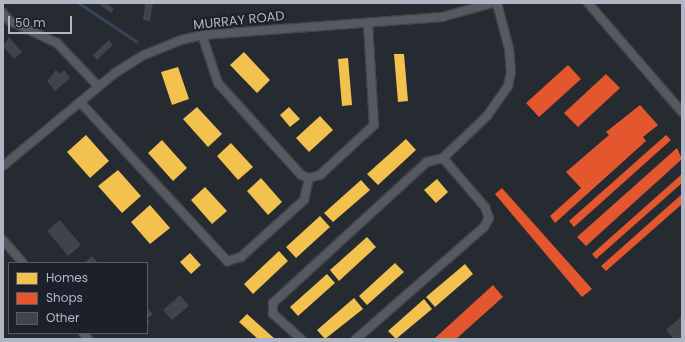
<!DOCTYPE html>
<style>
body{margin:0}
#map{position:relative;width:685px;height:342px;overflow:hidden;background:#262a31;font-family:Poppins,sans-serif}
div>[style]{position:absolute}
.homes>*{inset:0;background:#f2c14e}
.shops>*{inset:0;background:#e4572e}
.stream>*{height:2.5px;margin:-1.25px;padding:0 1.25px;transform-origin:1.25px;border-radius:1.25px;background:#37435a}
.building>*{inset:0;background:#40444a}
.roads{filter:drop-shadow(1px 0 #42454a) drop-shadow(-1px 0 #42454a) drop-shadow(0 1px #42454a) drop-shadow(0 -1px #42454a)}
.minor>*{height:8px;margin:-4px;padding:0 4px;transform-origin:4px;border-radius:4px;background:#56595f}
span{translate:-50% -50%;white-space:nowrap;text-align:center;line-height:1.15;-webkit-text-stroke:4px #1b202b;paint-order:stroke}
.street-label{font-size:13px;color:#b0b6c3}
.frame{position:absolute;inset:0;border:4px solid #b0b6c3;pointer-events:none}
.legend{position:absolute;left:8px;top:262px;width:140px;height:72px;box-sizing:border-box;background:#1b202b;border:1px solid #575c68;margin:0;padding:5px 7px;list-style:none;font-size:12px;color:#b0b6c3}
.legend li{display:flex;align-items:center;gap:8px;height:20px}
.legend b{width:20px;border:1px solid #575c68}
.scale{position:absolute;left:8px;top:16px;width:64px;height:18px;box-sizing:border-box;border:2px solid #b0b6c3;border-top:0;padding-left:5px;font-size:12px;line-height:14px;white-space:nowrap;color:#b0b6c3;-webkit-text-stroke:3px #1b202b;paint-order:stroke}
</style>
<div id="map">
<div class="homes">
<div style="clip-path:polygon(244px 52px,270px 80px,257px 93px,230px 65px)"></div>
<div style="clip-path:polygon(394px 54px,404px 54px,408px 101px,398px 102px)"></div>
<div style="clip-path:polygon(348px 58px,352px 105px,342px 106px,338px 59px)"></div>
<div style="clip-path:polygon(178px 67px,189px 99px,172px 105px,161px 72px)"></div>
<div style="clip-path:polygon(197px 107px,222px 134px,208px 147px,183px 119px)"></div>
<div style="clip-path:polygon(289px 107px,300px 119px,290px 127px,280px 115px)"></div>
<div style="clip-path:polygon(320px 116px,333px 130px,309px 152px,296px 138px)"></div>
<div style="clip-path:polygon(86px 135px,109px 161px,90px 178px,67px 152px)"></div>
<div style="clip-path:polygon(406px 139px,416px 150px,378px 185px,367px 174px)"></div>
<div style="clip-path:polygon(162px 140px,187px 168px,173px 181px,148px 153px)"></div>
<div style="clip-path:polygon(231px 143px,253px 167px,238px 180px,217px 156px)"></div>
<div style="clip-path:polygon(118px 170px,141px 196px,122px 213px,98px 186px)"></div>
<div style="clip-path:polygon(261px 178px,282px 202px,268px 215px,247px 191px)"></div>
<div style="clip-path:polygon(437px 179px,448px 192px,436px 203px,424px 190px)"></div>
<div style="clip-path:polygon(361px 180px,370px 190px,333px 222px,324px 213px)"></div>
<div style="clip-path:polygon(205px 187px,227px 211px,212px 224px,191px 200px)"></div>
<div style="clip-path:polygon(150px 205px,170px 228px,150px 244px,131px 222px)"></div>
<div style="clip-path:polygon(320px 216px,330px 227px,296px 258px,286px 247px)"></div>
<div style="clip-path:polygon(367px 237px,376px 247px,339px 281px,330px 270px)"></div>
<div style="clip-path:polygon(279px 251px,288px 261px,253px 294px,244px 284px)"></div>
<div style="clip-path:polygon(190px 253px,201px 265px,191px 274px,180px 262px)"></div>
<div style="clip-path:polygon(395px 263px,404px 272px,367px 305px,359px 296px)"></div>
<div style="clip-path:polygon(465px 264px,473px 274px,435px 307px,426px 297px)"></div>
<div style="clip-path:polygon(327px 274px,335px 283px,298px 316px,290px 307px)"></div>
<div style="clip-path:polygon(354px 298px,363px 309px,325px 339px,317px 330px)"></div>
<div style="clip-path:polygon(424px 299px,432px 309px,396px 339px,388px 331px)"></div>
<div style="clip-path:polygon(247px 314px,275px 339px,258px 339px,239px 322px)"></div>
</div>
<div class="shops">
<div style="clip-path:polygon(568px 65px,581px 79px,539px 117px,526px 103px)"></div>
<div style="clip-path:polygon(606px 74px,620px 88px,578px 127px,564px 113px)"></div>
<div style="clip-path:polygon(640px 105px,658px 125px,643px 137px,646px 141px,555px 223px,550px 216px,581px 188px,566px 172px,609px 135px,606px 132px)"></div>
<div style="clip-path:polygon(666px 135px,671px 140px,574px 227px,569px 221px)"></div>
<div style="clip-path:polygon(677px 148px,682px 159px,586px 246px,577px 237px)"></div>
<div style="clip-path:polygon(682px 174px,682px 183px,596px 259px,592px 254px)"></div>
<div style="clip-path:polygon(502px 188px,592px 289px,582px 297px,495px 194px)"></div>
<div style="clip-path:polygon(682px 194px,682px 204px,606px 271px,601px 266px)"></div>
<div style="clip-path:polygon(493px 285px,503px 297px,456px 339px,434px 339px)"></div>
</div>
<div class="stream">
<div style="left:79px;top:3px;width:69px;rotate:33.7deg"></div>
</div>
<div class="building">
<div style="clip-path:polygon(97px 3px,106px 3px,114px 9px,111px 13px)"></div>
<div style="clip-path:polygon(145px 3px,153px 3px,150px 21px,143px 20px)"></div>
<div style="clip-path:polygon(9px 37px,22px 52px,14px 59px,3px 46px)"></div>
<div style="clip-path:polygon(109px 40px,113px 45px,97px 60px,93px 55px)"></div>
<div style="clip-path:polygon(56px 70px,59px 74px,64px 70px,70px 78px,55px 91px,47px 81px)"></div>
<div style="clip-path:polygon(60px 220px,81px 245px,68px 256px,47px 231px)"></div>
<div style="clip-path:polygon(92px 256px,98px 263px,84px 263px)"></div>
<div style="clip-path:polygon(180px 295px,189px 306px,172px 320px,163px 310px)"></div>
<div style="clip-path:polygon(147px 308px,153px 314px,147px 319px,150px 322px,147px 325px)"></div>
<div style="clip-path:polygon(682px 316px,682px 339px,674px 339px,666px 330px)"></div>
</div>
<div class="roads">
<div class="minor">
<div style="left:588px;top:3px;width:144px;rotate:49.2deg"></div>
<div style="left:3px;top:13px;width:11px;rotate:49deg"></div>
<div style="left:10px;top:21px;width:52px;rotate:25.1deg"></div>
<div style="left:57px;top:43px;width:59px;rotate:46.4deg"></div>
<div style="left:202px;top:35px;width:51px;rotate:71.6deg"></div>
<div style="left:218px;top:83px;width:124px;rotate:47.9deg"></div>
<div style="left:301px;top:175px;width:9px;rotate:21deg"></div>
<div style="left:309px;top:178px;width:11px;rotate:-15deg"></div>
<div style="left:320px;top:175px;width:74px;rotate:-42.8deg"></div>
<div style="left:374px;top:125px;width:102px;rotate:-93.4deg"></div>
<div style="left:80px;top:102px;width:217px;rotate:47.2deg"></div>
<div style="left:227px;top:261px;width:15px;rotate:-16deg"></div>
<div style="left:241px;top:257px;width:85px;rotate:-42.1deg"></div>
<div style="left:304px;top:200px;width:23px;rotate:-77deg"></div>
<div style="left:443px;top:158px;width:61px;rotate:-43.7deg"></div>
<div style="left:487px;top:116px;width:37px;rotate:-55deg"></div>
<div style="left:508px;top:86px;width:14px;rotate:-78deg"></div>
<div style="left:511px;top:72px;width:23px;rotate:-95deg"></div>
<div style="left:509px;top:49px;width:48px;rotate:-104.6deg"></div>
<div style="left:3px;top:166px;width:146px;rotate:-39.7deg"></div>
<div style="left:115px;top:73px;width:34px;rotate:-32deg"></div>
<div style="left:144px;top:55px;width:40px;rotate:-22deg"></div>
<div style="left:181px;top:40px;width:22px;rotate:-13deg"></div>
<div style="left:202px;top:35px;width:241px;rotate:-4.3deg"></div>
<div style="left:442px;top:17px;width:53px;rotate:-15.4deg"></div>
<div style="left:3px;top:240px;width:30px;rotate:49deg"></div>
<div style="left:83px;top:333px;width:8px;rotate:50deg"></div>
<div style="left:301px;top:339px;width:38px;rotate:-138deg"></div>
<div style="left:273px;top:314px;width:11px;rotate:-90deg"></div>
<div style="left:273px;top:303px;width:209px;rotate:-42.5deg"></div>
<div style="left:427px;top:162px;width:16px;rotate:-14deg"></div>
<div style="left:443px;top:158px;width:65px;rotate:49.4deg"></div>
<div style="left:485px;top:207px;width:12px;rotate:70deg"></div>
<div style="left:489px;top:218px;width:10px;rotate:119deg"></div>
<div style="left:484px;top:227px;width:170px;rotate:138.8deg"></div>
</div>
</div>
<div class="street-label">
<span style="left:239px;top:21px;rotate:-6deg">MURRAY ROAD</span>
</div>
<div class="frame"></div>
<ul class="legend">
<li><b style="height:11px;background:#f2c14e"></b>Homes</li>
<li><b style="height:11px;background:#e4572e"></b>Shops</li>
<li><b style="height:11px;background:#40444a"></b>Other</li>
</ul>
<div class="scale">50 m</div>
</div>
